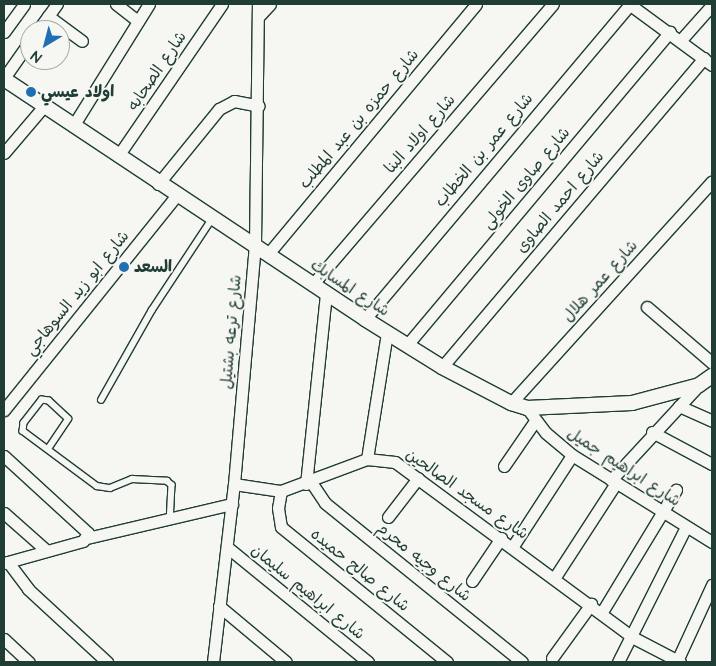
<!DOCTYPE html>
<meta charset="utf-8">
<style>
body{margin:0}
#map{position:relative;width:716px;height:666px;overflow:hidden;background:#f6f6f2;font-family:"Architects Daughter","Playpen Sans Arabic",sans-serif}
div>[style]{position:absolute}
.roads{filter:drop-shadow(1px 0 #1f3d34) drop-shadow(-1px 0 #1f3d34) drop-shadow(0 1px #1f3d34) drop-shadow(0 -1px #1f3d34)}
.service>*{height:5.5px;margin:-2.75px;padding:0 2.75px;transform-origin:2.75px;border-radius:2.75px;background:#f6f6f2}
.minor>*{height:11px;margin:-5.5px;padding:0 5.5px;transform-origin:5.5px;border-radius:5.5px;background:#f6f6f2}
.tertiary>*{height:14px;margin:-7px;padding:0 7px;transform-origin:7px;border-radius:7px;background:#f6f6f2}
.dots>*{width:14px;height:14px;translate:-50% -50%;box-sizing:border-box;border:2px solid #f6f6f2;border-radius:50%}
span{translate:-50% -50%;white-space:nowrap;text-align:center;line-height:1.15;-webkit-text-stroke:4px #f6f6f2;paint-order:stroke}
.street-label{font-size:16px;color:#1f3d34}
.poi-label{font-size:16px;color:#1f3d34;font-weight:700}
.left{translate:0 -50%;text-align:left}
.frame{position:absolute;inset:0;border:5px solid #1f3d34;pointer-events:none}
.north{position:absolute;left:20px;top:20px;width:50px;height:50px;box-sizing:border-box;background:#f6f6f2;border:1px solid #a0aca6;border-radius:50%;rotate:217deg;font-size:14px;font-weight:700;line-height:20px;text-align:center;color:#1f3d34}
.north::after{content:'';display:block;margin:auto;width:18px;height:22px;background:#1f6fb2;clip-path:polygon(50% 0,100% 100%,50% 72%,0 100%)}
</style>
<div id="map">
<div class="roads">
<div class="service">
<div style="left:101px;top:400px;width:103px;rotate:-60.5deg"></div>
<div style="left:152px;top:310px;width:109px;rotate:-56.6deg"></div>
<div style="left:48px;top:449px;width:36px;rotate:-56deg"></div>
<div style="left:68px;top:419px;width:26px;rotate:-137deg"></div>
<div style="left:49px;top:401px;width:7px;rotate:-172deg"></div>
<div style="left:42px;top:400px;width:29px;rotate:128deg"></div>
<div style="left:24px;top:423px;width:8px;rotate:97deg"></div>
<div style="left:23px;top:431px;width:92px;rotate:36.6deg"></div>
<div style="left:97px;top:486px;width:13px;rotate:9deg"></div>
<div style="left:110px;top:488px;width:24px;rotate:-22deg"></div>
<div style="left:132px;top:479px;width:35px;rotate:3deg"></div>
<div style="left:167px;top:481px;width:6px;rotate:39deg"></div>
<div style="left:172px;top:485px;width:33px;rotate:93deg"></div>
</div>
<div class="minor">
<div style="left:116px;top:4px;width:28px;rotate:38deg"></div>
<div style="left:629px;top:4px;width:103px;rotate:36.3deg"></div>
<div style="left:48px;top:16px;width:42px;rotate:36.3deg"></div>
<div style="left:259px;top:16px;width:16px;rotate:-47deg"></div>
<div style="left:38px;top:30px;width:32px;rotate:-54deg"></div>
<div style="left:4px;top:32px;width:34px;rotate:-54deg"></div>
<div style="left:680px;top:41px;width:48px;rotate:-48.4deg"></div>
<div style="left:4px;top:78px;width:45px;rotate:-54.9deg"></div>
<div style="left:73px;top:126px;width:144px;rotate:-58.1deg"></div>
<div style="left:4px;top:153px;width:62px;rotate:-49.6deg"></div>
<div style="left:118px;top:156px;width:184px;rotate:-55.6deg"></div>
<div style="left:158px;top:184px;width:97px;rotate:-50.9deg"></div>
<div style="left:219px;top:109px;width:17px;rotate:-28deg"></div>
<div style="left:234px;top:101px;width:25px;rotate:11deg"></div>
<div style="left:268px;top:254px;width:325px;rotate:-50.2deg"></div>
<div style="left:312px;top:285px;width:370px;rotate:-49.4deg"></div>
<div style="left:647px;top:307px;width:86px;rotate:40.7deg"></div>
<div style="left:365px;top:319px;width:412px;rotate:-49.9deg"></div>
<div style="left:407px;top:345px;width:409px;rotate:-50deg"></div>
<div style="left:442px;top:367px;width:405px;rotate:-49.7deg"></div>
<div style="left:511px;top:403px;width:299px;rotate:-47.8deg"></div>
<div style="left:679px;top:406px;width:36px;rotate:24deg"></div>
<div style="left:527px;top:408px;width:31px;rotate:53deg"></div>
<div style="left:546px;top:433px;width:34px;rotate:40deg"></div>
<div style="left:572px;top:455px;width:165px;rotate:31.9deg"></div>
<div style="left:4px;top:410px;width:275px;rotate:-51.2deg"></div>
<div style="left:652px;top:432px;width:68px;rotate:28.1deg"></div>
<div style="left:4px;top:456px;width:114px;rotate:42.5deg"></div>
<div style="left:88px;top:533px;width:9px;rotate:122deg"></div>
<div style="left:83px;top:541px;width:82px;rotate:164.4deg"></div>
<div style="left:367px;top:459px;width:128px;rotate:-81deg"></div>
<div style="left:504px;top:466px;width:55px;rotate:-55.4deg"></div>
<div style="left:611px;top:480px;width:129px;rotate:-47.2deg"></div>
<div style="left:311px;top:482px;width:25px;rotate:56deg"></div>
<div style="left:325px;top:503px;width:253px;rotate:38.9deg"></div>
<div style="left:234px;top:484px;width:48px;rotate:8.5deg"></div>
<div style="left:281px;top:491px;width:92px;rotate:-20.4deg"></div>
<div style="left:367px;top:459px;width:28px;rotate:6deg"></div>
<div style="left:395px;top:462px;width:295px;rotate:36.4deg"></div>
<div style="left:632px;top:637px;width:54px;rotate:27.5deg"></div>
<div style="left:306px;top:484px;width:191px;rotate:-84deg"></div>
<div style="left:281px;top:491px;width:17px;rotate:100deg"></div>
<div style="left:278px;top:508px;width:19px;rotate:81deg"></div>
<div style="left:281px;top:527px;width:214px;rotate:39.1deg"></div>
<div style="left:4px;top:513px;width:56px;rotate:41.4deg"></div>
<div style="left:388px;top:517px;width:49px;rotate:-52.4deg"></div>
<div style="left:87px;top:538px;width:149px;rotate:-13.2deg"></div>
<div style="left:513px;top:546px;width:108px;rotate:-57deg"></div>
<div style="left:227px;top:547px;width:182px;rotate:39.2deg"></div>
<div style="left:8px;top:562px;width:34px;rotate:53deg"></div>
<div style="left:28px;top:589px;width:108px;rotate:42.7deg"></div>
<div style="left:555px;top:577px;width:112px;rotate:-57deg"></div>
<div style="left:472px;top:581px;width:52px;rotate:-56deg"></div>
<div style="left:219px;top:606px;width:87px;rotate:39.9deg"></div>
<div style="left:602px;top:612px;width:143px;rotate:-58.8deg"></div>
<div style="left:4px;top:639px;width:34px;rotate:43deg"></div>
<div style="left:552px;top:658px;width:67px;rotate:-54.2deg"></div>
<div style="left:677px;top:661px;width:84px;rotate:-65.3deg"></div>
<div style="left:213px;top:662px;width:179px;rotate:-83.3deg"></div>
<div style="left:234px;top:484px;width:240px;rotate:-85deg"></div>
<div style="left:255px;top:245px;width:241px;rotate:-89.3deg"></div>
<div style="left:618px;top:662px;width:151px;rotate:-63.3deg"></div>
</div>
<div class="tertiary">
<div style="left:4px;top:79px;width:433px;rotate:33.6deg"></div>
<div style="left:365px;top:319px;width:91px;rotate:31.9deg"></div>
<div style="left:442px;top:367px;width:78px;rotate:27.6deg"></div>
<div style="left:511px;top:403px;width:17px;rotate:17deg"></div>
<div style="left:527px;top:408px;width:105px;rotate:-2.7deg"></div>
<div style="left:632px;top:403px;width:69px;rotate:-15deg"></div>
<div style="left:699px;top:385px;width:16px;rotate:-35deg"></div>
</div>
</div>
<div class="dots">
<div style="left:31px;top:92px;background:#1f6fb2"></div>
<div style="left:124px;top:267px;background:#1f6fb2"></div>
</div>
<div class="street-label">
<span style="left:157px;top:71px;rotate:-56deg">شارع الصحابه</span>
<span style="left:359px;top:119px;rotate:-50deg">شارع حمزه بن عبد المطلب</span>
<span style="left:420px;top:134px;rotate:-49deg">شارع اولاد البنا</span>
<span style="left:484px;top:150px;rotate:-50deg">شارع عمر بن الخطاب</span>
<span style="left:526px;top:178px;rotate:-50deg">شارع صاوى الخولى</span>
<span style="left:560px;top:202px;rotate:-50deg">شارع احمد الصاوى</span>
<span style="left:600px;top:281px;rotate:-48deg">شارع عمر هلال</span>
<span style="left:350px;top:288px;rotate:33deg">شارع المسابك</span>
<span style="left:77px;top:293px;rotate:-51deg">شارع ابو زيد السوهاجي</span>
<span style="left:231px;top:332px;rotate:-85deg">شارع ترعه بشتيل</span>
<span style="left:624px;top:467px;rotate:33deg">شارع ابراهيم جميل</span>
<span style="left:467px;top:494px;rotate:35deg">شارع مسجد الصالحين</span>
<span style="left:424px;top:562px;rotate:39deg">شارع وجيه محرم</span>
<span style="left:360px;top:570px;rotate:39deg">شارع صالح حميده</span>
<span style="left:308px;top:592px;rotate:39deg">شارع ابراهيم سليمان</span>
</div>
<div class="poi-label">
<span class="left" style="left:41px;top:92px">اولاد عيسي</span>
<span class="left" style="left:134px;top:267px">السعد</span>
</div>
<div class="frame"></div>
<div class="north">N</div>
</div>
